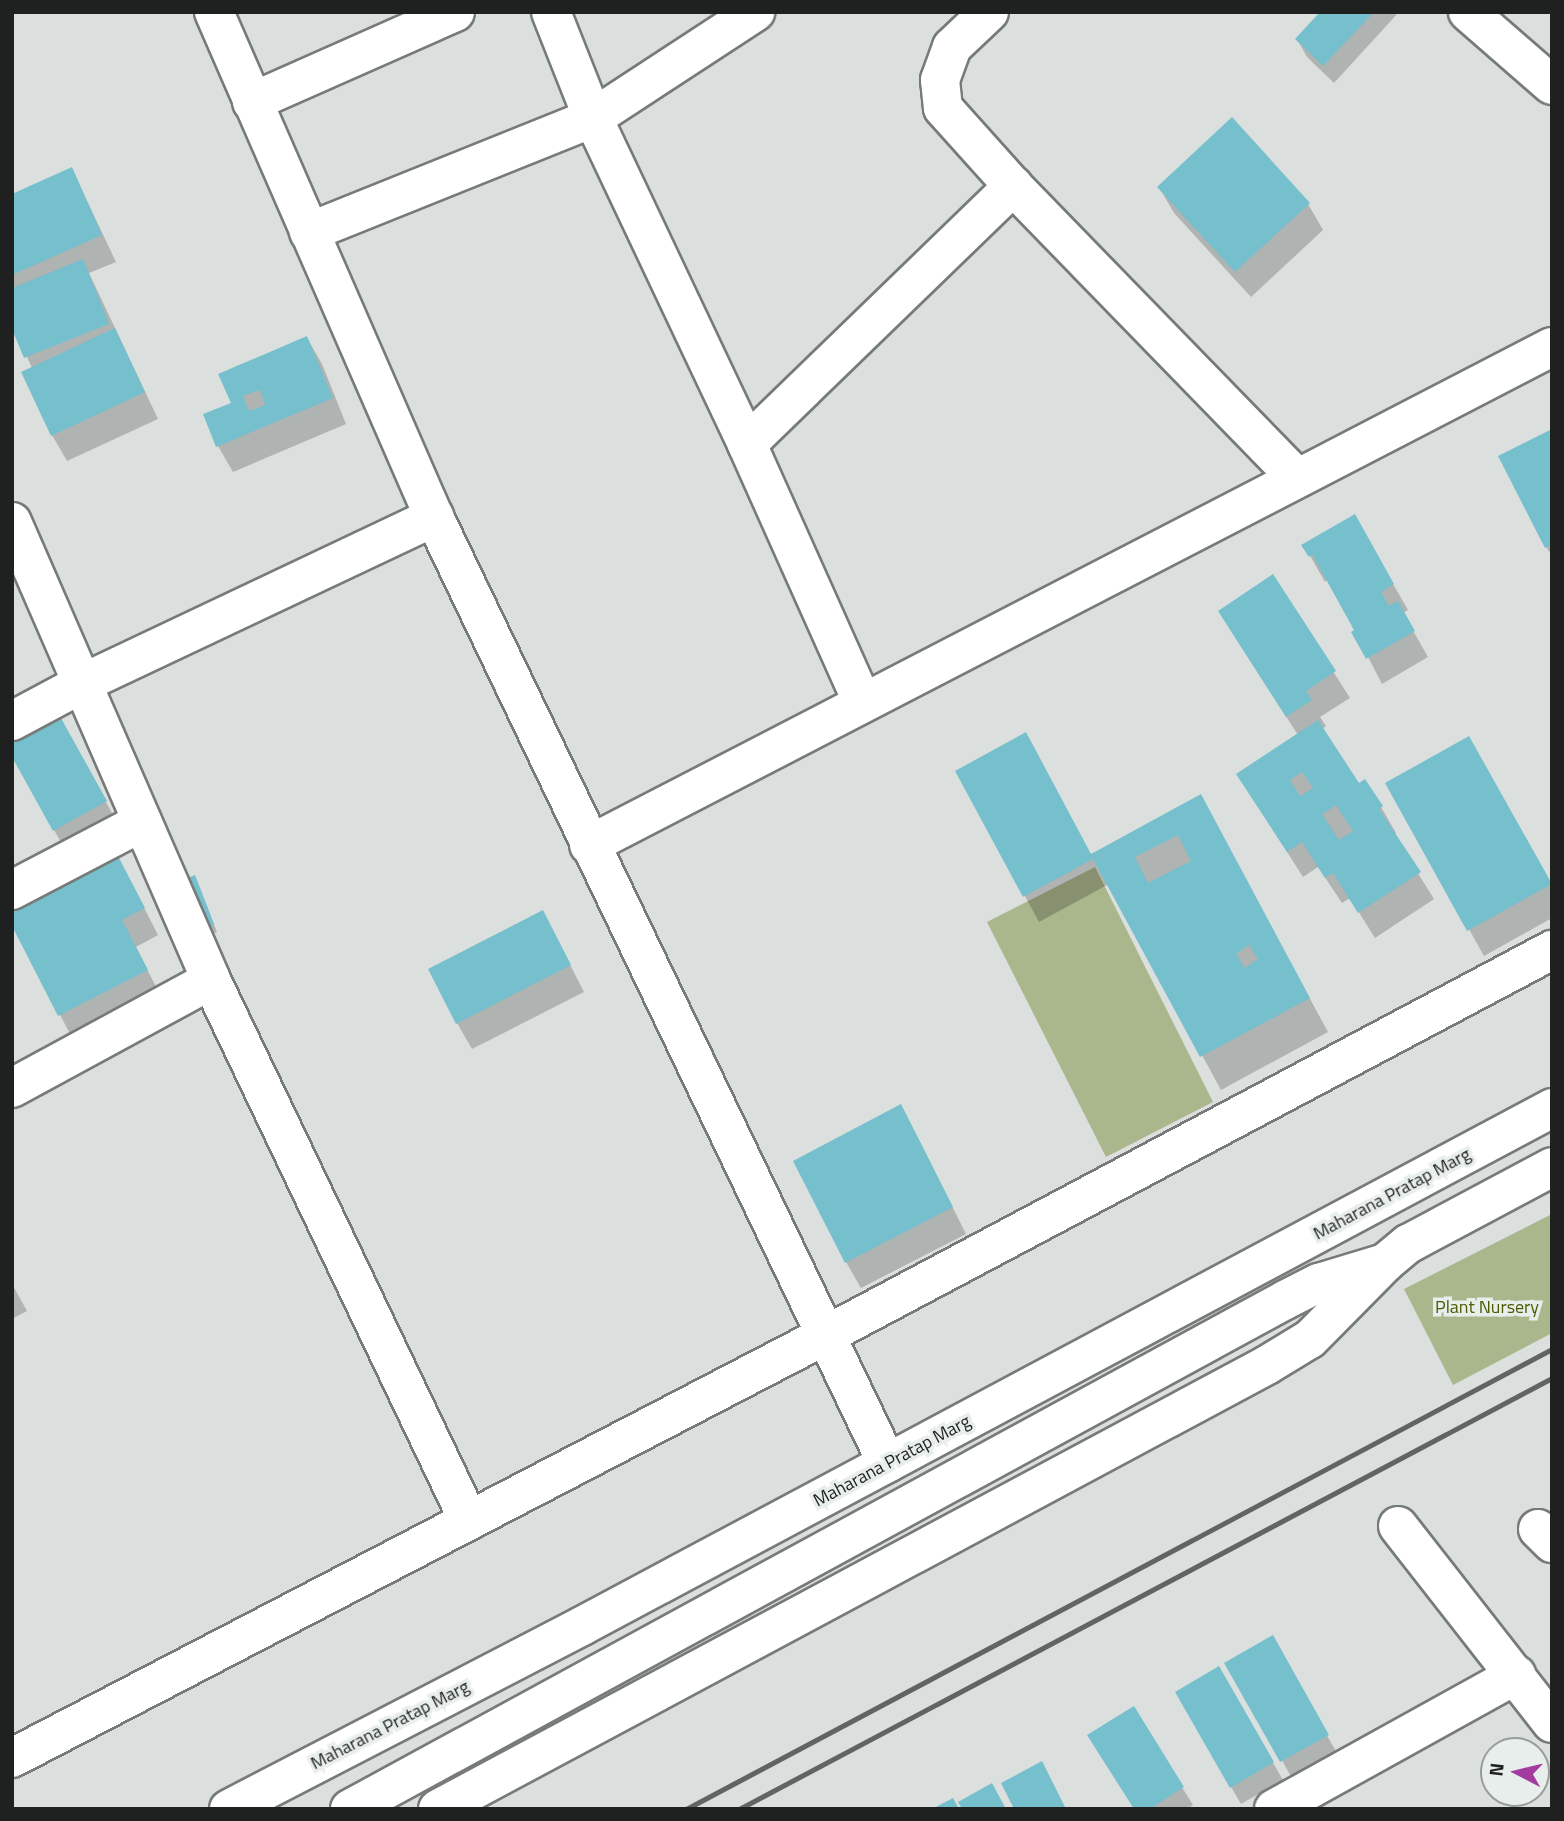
<!DOCTYPE html>
<style>
body{margin:0}
#map{position:relative;width:1564px;height:1821px;overflow:hidden;background:#dbe0df;font-family:"Titillium Web",sans-serif}
div>[style]{position:absolute}
.green>*{inset:0;background:#aab68b}
.shadow>*{inset:0;background:#0003}
.building>*{inset:0;background:#76bfcc}
.roads{filter:drop-shadow(2px 0 #767b7a) drop-shadow(-2px 0 #767b7a) drop-shadow(0 2px #767b7a) drop-shadow(0 -2px #767b7a)}
.minor>*{height:38px;margin:-19px;padding:0 19px;transform-origin:19px;border-radius:19px;background:#fff}
.major>*{height:38px;margin:-19px;padding:0 19px;transform-origin:19px;border-radius:19px;background:#fff}
.rail>*{height:5px;margin:-2.5px;padding:0 2.5px;transform-origin:2.5px;border-radius:2.5px;background:#616464}
span{translate:-50% -50%;white-space:nowrap;text-align:center;line-height:1.15;-webkit-text-stroke:7px #e8eeec;paint-order:stroke}
.street-label{font-size:18px;color:#1f2121}
.park-label{font-size:18px;color:#4c5c03}
.frame{position:absolute;inset:0;border:14px solid #1f2121;pointer-events:none}
.north{position:absolute;left:1480px;top:1737px;width:70px;height:70px;box-sizing:border-box;background:#e8eeec;border:2px solid #989c9b;border-radius:50%;rotate:277deg;font-size:19px;font-weight:700;line-height:28px;text-align:center;color:#1f2121}
.north::after{content:'';display:block;margin:auto;width:24px;height:32px;background:#a43c9f;clip-path:polygon(50% 0,100% 100%,50% 72%,0 100%)}
</style>
<div id="map">
<div class="green">
<div style="clip-path:polygon(1095px 867px,1213px 1102px,1106px 1157px,987px 922px)"></div>
<div style="clip-path:polygon(1552px 1214px,1552px 1333px,1453px 1385px,1404px 1289px)"></div>
</div>
<div class="shadow">
<div style="clip-path:polygon(1322px 12px,1399px 12px,1334px 83px,1307px 57px,1297px 39px)"></div>
<div style="clip-path:polygon(72px 169px,116px 262px,89px 273px,158px 419px,67px 461px,52px 435px,32px 368px,12px 324px,12px 196px)"></div>
<div style="clip-path:polygon(1159px 187px,1308px 204px,1323px 230px,1251px 297px,1174px 213px)"></div>
<div style="clip-path:polygon(307px 338px,322px 364px,346px 424px,233px 472px,218px 446px,233px 404px)"></div>
<div style="clip-path:polygon(1552px 431px,1552px 556px,1546px 547px)"></div>
<div style="clip-path:polygon(1354px 516px,1408px 610px,1403px 613px,1428px 657px,1382px 684px,1328px 579px,1325px 582px,1304px 545px)"></div>
<div style="clip-path:polygon(1273px 577px,1350px 698px,1320px 717px,1326px 726px,1322px 729px,1359px 786px,1381px 807px,1396px 833px,1394px 835px,1434px 899px,1375px 938px,1350px 898px,1342px 903px,1318px 867px,1303px 877px,1254px 800px,1298px 735px,1235px 637px)"></div>
<div style="clip-path:polygon(1468px 738px,1552px 887px,1552px 918px,1484px 956px,1387px 783px)"></div>
<div style="clip-path:polygon(72px 739px,120px 828px,69px 856px,54px 830px)"></div>
<div style="clip-path:polygon(957px 771px,1091px 856px,1200px 796px,1328px 1032px,1221px 1090px,1109px 884px,1039px 922px)"></div>
<div style="clip-path:polygon(132px 884px,158px 935px,136px 947px,161px 997px,74px 1041px,60px 1015px)"></div>
<div style="clip-path:polygon(199px 886px,217px 932px,199px 940px)"></div>
<div style="clip-path:polygon(543px 912px,584px 992px,472px 1049px,457px 1023px)"></div>
<div style="clip-path:polygon(915px 1132px,966px 1234px,861px 1288px,846px 1262px)"></div>
<div style="clip-path:polygon(12px 1284px,27px 1311px,12px 1319px)"></div>
<div style="clip-path:polygon(1272px 1638px,1342px 1762px,1297px 1787px,1227px 1663px)"></div>
<div style="clip-path:polygon(1218px 1668px,1283px 1780px,1241px 1804px,1177px 1693px)"></div>
<div style="clip-path:polygon(1133px 1708px,1193px 1805px,1187px 1809px,1135px 1809px)"></div>
</div>
<div class="building">
<div style="clip-path:polygon(1320px 12px,1374px 12px,1323px 66px,1295px 39px)"></div>
<div style="clip-path:polygon(1232px 117px,1310px 203px,1235px 272px,1157px 187px)"></div>
<div style="clip-path:polygon(72px 167px,102px 235px,12px 275px,12px 194px)"></div>
<div style="clip-path:polygon(83px 259px,109px 324px,24px 358px,12px 329px,12px 288px)"></div>
<div style="clip-path:polygon(115px 328px,145px 392px,51px 436px,21px 372px)"></div>
<div style="clip-path:polygon(evenodd,307px 336px,333px 398px,216px 447px,203px 414px,231px 403px,218px 374px,307px 336px,260px 390px,265px 405px,249px 411px,243px 396px,260px 390px)"></div>
<div style="clip-path:polygon(1552px 429px,1552px 544px,1545px 548px,1498px 456px)"></div>
<div style="clip-path:polygon(1355px 514px,1394px 584px,1381px 592px,1389px 606px,1398px 601px,1415px 631px,1366px 659px,1351px 632px,1354px 630px,1312px 554px,1309px 557px,1301px 545px)"></div>
<div style="clip-path:polygon(1273px 574px,1336px 671px,1306px 691px,1312px 700px,1286px 717px,1218px 611px)"></div>
<div style="clip-path:polygon(57px 711px,107px 801px,53px 831px,12px 757px,12px 735px)"></div>
<div style="clip-path:polygon(evenodd,1318px 720px,1359px 783px,1365px 779px,1383px 806px,1379px 809px,1421px 872px,1358px 913px,1333px 873px,1325px 878px,1302px 842px,1287px 852px,1236px 774px,1318px 720px,1302px 772px,1313px 788px,1300px 796px,1290px 780px,1302px 772px,1318px 720px,1336px 805px,1353px 831px,1339px 840px,1322px 814px,1336px 805px)"></div>
<div style="clip-path:polygon(evenodd,1026px 732px,1091px 854px,1201px 794px,1310px 998px,1200px 1057px,1093px 859px,1023px 897px,955px 771px,1026px 732px,1178px 835px,1191px 861px,1148px 883px,1135px 857px,1178px 835px,1026px 732px,1249px 945px,1258px 959px,1245px 968px,1236px 954px,1249px 945px)"></div>
<div style="clip-path:polygon(1469px 736px,1552px 884px,1467px 931px,1385px 783px)"></div>
<div style="clip-path:polygon(118px 856px,145px 908px,122px 920px,148px 970px,58px 1016px,12px 926px,12px 909px)"></div>
<div style="clip-path:polygon(195px 875px,214px 924px,192px 932px,173px 884px)"></div>
<div style="clip-path:polygon(543px 910px,571px 965px,456px 1024px,428px 969px)"></div>
<div style="clip-path:polygon(901px 1104px,953px 1207px,845px 1263px,793px 1161px)"></div>
<div style="clip-path:polygon(1273px 1635px,1329px 1735px,1280px 1762px,1224px 1663px)"></div>
<div style="clip-path:polygon(1219px 1666px,1274px 1762px,1230px 1788px,1175px 1692px)"></div>
<div style="clip-path:polygon(1134px 1706px,1184px 1787px,1150px 1809px,1134px 1809px,1087px 1735px)"></div>
<div style="clip-path:polygon(1042px 1761px,1066px 1809px,1014px 1809px,1001px 1783px)"></div>
<div style="clip-path:polygon(992px 1783px,1006px 1809px,962px 1809px,958px 1802px)"></div>
<div style="clip-path:polygon(953px 1798px,959px 1809px,932px 1809px)"></div>
</div>
<div class="roads">
<div class="minor">
<div style="left:214px;top:12px;width:551px;rotate:66.46deg"></div>
<div style="left:434px;top:517px;width:1049px;rotate:64.41deg"></div>
<div style="left:551px;top:12px;width:114px;rotate:68.4deg"></div>
<div style="left:593px;top:118px;width:361px;rotate:64.7deg"></div>
<div style="left:747px;top:444px;width:282px;rotate:65.9deg"></div>
<div style="left:989px;top:12px;width:51px;rotate:136.6deg"></div>
<div style="left:952px;top:47px;width:35px;rotate:110deg"></div>
<div style="left:940px;top:80px;width:28px;rotate:84deg"></div>
<div style="left:943px;top:108px;width:105px;rotate:48.1deg"></div>
<div style="left:1013px;top:186px;width:407px;rotate:45.8deg"></div>
<div style="left:1468px;top:12px;width:111px;rotate:41deg"></div>
<div style="left:252px;top:102px;width:222px;rotate:-23.9deg"></div>
<div style="left:309px;top:232px;width:306px;rotate:-21.9deg"></div>
<div style="left:593px;top:118px;width:194px;rotate:-33.2deg"></div>
<div style="left:747px;top:444px;width:371px;rotate:-44.1deg"></div>
<div style="left:12px;top:522px;width:499px;rotate:66.5deg"></div>
<div style="left:211px;top:980px;width:599px;rotate:64.5deg"></div>
<div style="left:12px;top:721px;width:78px;rotate:-28.2deg"></div>
<div style="left:81px;top:684px;width:391px;rotate:-25.3deg"></div>
<div style="left:589px;top:845px;width:1084px;rotate:-27.35deg"></div>
<div style="left:12px;top:890px;width:147px;rotate:-27.6deg"></div>
<div style="left:12px;top:1088px;width:226px;rotate:-28.5deg"></div>
<div style="left:1398px;top:1526px;width:250px;rotate:52deg"></div>
<div style="left:1538px;top:1529px;width:20px;rotate:45deg"></div>
<div style="left:12px;top:1758px;width:920px;rotate:-27.46deg"></div>
<div style="left:828px;top:1334px;width:820px;rotate:-27.94deg"></div>
<div style="left:350px;top:1809px;width:1065px;rotate:-28.56deg"></div>
<div style="left:1285px;top:1300px;width:38px;rotate:-27deg"></div>
<div style="left:1319px;top:1283px;width:69px;rotate:-16.9deg"></div>
<div style="left:1274px;top:1809px;width:277px;rotate:-29deg"></div>
</div>
<div class="major">
<div style="left:229px;top:1809px;width:398px;rotate:-27.4deg"></div>
<div style="left:582px;top:1626px;width:1100px;rotate:-28.1deg"></div>
<div style="left:438px;top:1809px;width:940px;rotate:-28.17deg"></div>
<div style="left:1267px;top:1365px;width:50px;rotate:-31.2deg"></div>
<div style="left:1310px;top:1339px;width:107px;rotate:-45.4deg"></div>
<div style="left:1385px;top:1263px;width:30px;rotate:-40deg"></div>
<div style="left:1408px;top:1244px;width:163px;rotate:-28.1deg"></div>
</div>
</div>
<div class="rail">
<div style="left:686px;top:1809px;width:981px;rotate:-27.98deg"></div>
<div style="left:739px;top:1809px;width:920px;rotate:-27.93deg"></div>
</div>
<div class="street-label">
<span style="left:1392px;top:1194px;rotate:-28deg">Maharana Pratap Marg</span>
<span style="left:892px;top:1461px;rotate:-28deg">Maharana Pratap Marg</span>
<span style="left:390px;top:1725px;rotate:-27deg">Maharana Pratap Marg</span>
</div>
<div class="park-label">
<span style="left:1487px;top:1307px">Plant Nursery</span>
</div>
<div class="frame"></div>
<div class="north">N</div>
</div>
